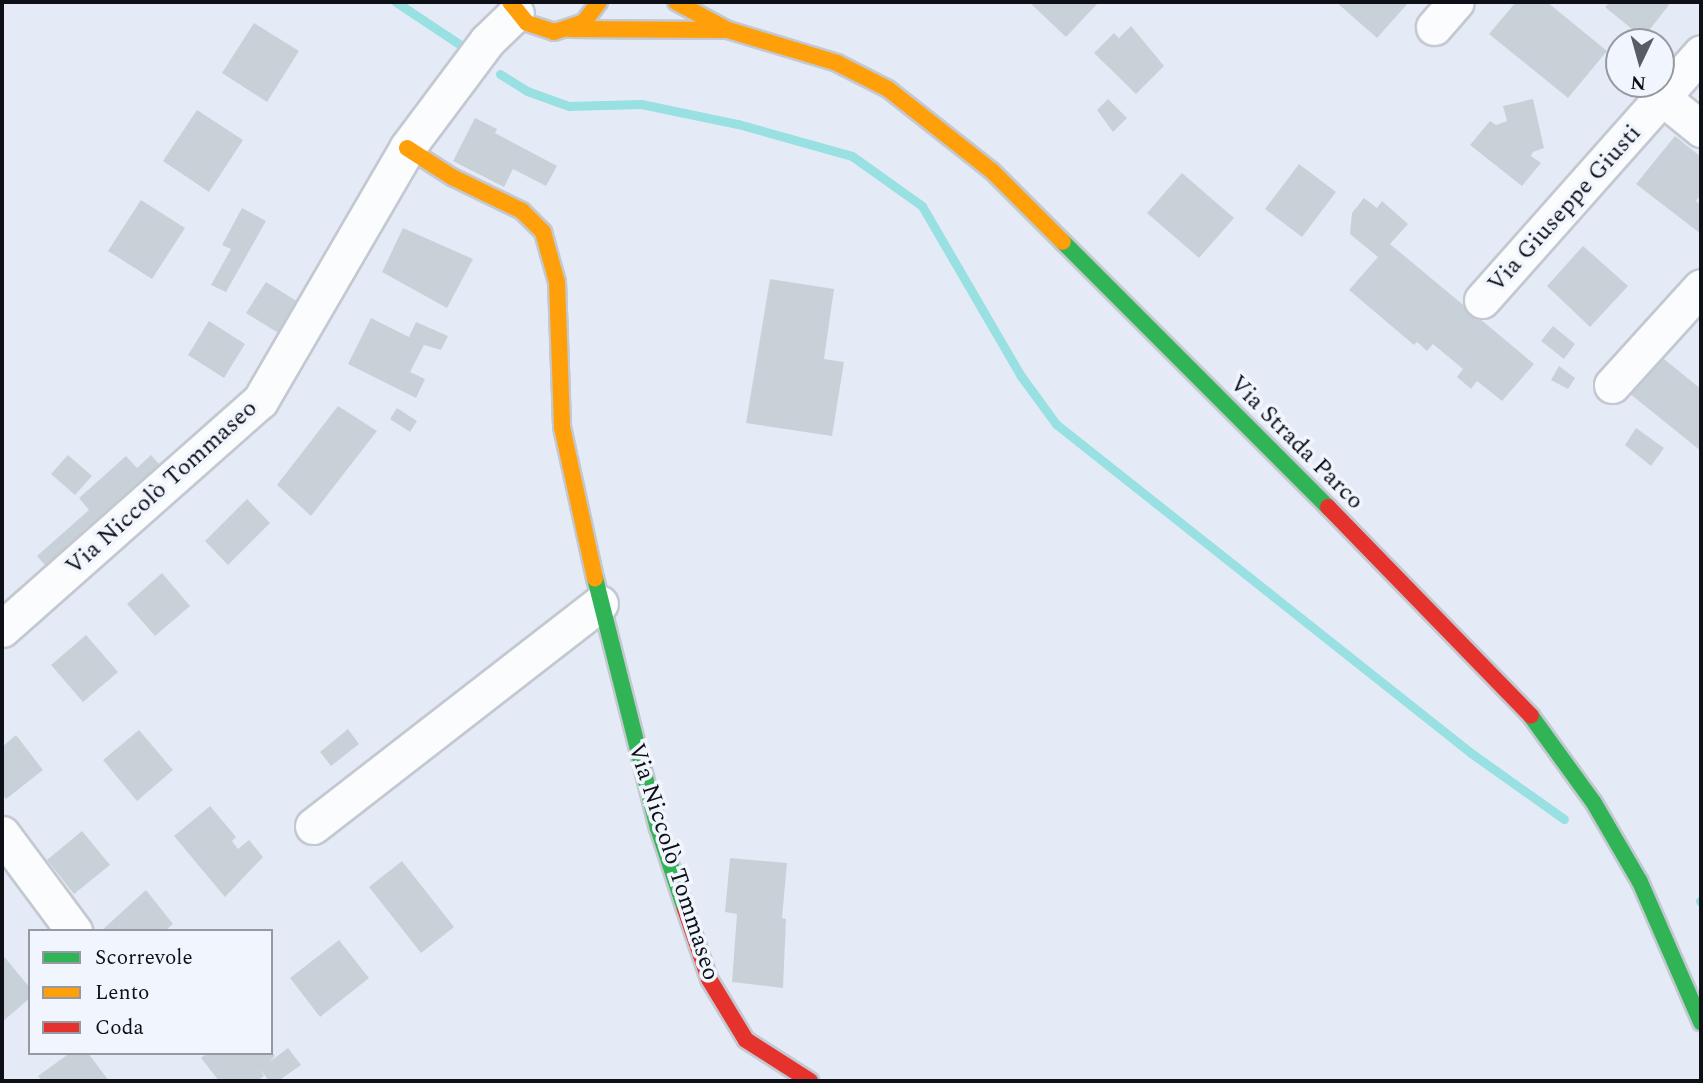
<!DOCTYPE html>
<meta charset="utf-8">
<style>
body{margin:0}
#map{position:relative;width:1703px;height:1083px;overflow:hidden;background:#e4ebf6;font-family:Spectral,serif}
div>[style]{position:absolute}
.stream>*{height:9px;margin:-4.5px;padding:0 4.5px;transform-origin:4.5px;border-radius:4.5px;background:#98e0e2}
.building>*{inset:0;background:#c9d1d8}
.roads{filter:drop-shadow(2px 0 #c3c8d1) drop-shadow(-2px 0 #c3c8d1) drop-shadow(0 2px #c3c8d1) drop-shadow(0 -2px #c3c8d1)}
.street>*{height:35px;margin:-17.5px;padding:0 17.5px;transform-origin:17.5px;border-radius:17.5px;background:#fbfcfe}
.fast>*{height:16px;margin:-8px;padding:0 8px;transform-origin:8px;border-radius:8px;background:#30b455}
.slow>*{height:16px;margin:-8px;padding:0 8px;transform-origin:8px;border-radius:8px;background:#ff9f0a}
.jam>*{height:16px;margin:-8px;padding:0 8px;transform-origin:8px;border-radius:8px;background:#e5322d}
span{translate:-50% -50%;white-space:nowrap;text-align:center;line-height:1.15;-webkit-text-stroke:7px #f1f5fd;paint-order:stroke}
.street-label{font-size:24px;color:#0d1017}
.frame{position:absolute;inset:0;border:4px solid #0d1017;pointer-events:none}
.legend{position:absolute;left:28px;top:929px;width:245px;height:126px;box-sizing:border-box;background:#f1f5fd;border:2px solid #9699a1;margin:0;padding:9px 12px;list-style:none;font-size:21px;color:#0d1017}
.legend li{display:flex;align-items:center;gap:14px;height:35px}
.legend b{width:35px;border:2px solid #9699a1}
.north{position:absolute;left:1605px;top:28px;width:70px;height:70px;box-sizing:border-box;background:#f1f5fd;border:2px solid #9699a1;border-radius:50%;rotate:185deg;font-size:19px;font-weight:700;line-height:28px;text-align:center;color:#0d1017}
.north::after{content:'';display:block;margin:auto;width:24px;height:32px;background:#585d65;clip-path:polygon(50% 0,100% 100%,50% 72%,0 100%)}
</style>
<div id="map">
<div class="stream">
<div style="left:396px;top:2px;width:79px;rotate:33.7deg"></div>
<div style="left:500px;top:74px;width:32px;rotate:32deg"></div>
<div style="left:527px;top:91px;width:45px;rotate:19.7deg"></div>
<div style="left:569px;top:106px;width:72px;rotate:-1.6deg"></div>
<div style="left:641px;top:104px;width:99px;rotate:11.7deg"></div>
<div style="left:738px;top:124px;width:118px;rotate:15.7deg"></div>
<div style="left:852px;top:156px;width:86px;rotate:35.5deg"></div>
<div style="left:922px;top:206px;width:197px;rotate:59.8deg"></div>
<div style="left:1021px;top:376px;width:59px;rotate:53.9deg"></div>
<div style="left:1056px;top:424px;width:530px;rotate:38.41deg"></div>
<div style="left:1471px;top:753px;width:114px;rotate:35.4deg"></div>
<div style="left:1700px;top:901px;width:1px;rotate:45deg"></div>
</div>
<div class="building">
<div style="clip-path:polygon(1029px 2px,1099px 2px,1066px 37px)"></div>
<div style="clip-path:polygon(1336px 2px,1409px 2px,1377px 38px)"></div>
<div style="clip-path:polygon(1516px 2px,1547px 2px,1607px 51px,1568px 98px,1489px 34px)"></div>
<div style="clip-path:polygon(1610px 2px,1665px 2px,1669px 5px,1643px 38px,1605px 7px)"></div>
<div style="clip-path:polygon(254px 23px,299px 51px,267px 102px,222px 73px)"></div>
<div style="clip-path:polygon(1131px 26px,1164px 66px,1136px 94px,1094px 53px,1114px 33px,1119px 38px)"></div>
<div style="clip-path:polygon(1108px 99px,1127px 118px,1113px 132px,1097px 110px)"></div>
<div style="clip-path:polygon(1533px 99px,1544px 148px,1533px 152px,1531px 156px,1541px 163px,1522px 186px,1470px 145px,1490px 121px,1496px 125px,1507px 121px,1503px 106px)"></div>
<div style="clip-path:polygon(197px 110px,243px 140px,209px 192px,163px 161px)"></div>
<div style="clip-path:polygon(475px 118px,497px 129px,495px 133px,557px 166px,546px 186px,513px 169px,504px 187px,453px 161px)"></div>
<div style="clip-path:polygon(1675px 136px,1701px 157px,1701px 194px,1696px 201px,1701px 205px,1701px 234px,1636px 184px)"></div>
<div style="clip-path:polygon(1299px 164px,1336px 192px,1302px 237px,1265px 209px)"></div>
<div style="clip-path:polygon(1182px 173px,1234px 218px,1199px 258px,1147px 213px)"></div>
<div style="clip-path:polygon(1364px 198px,1377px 208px,1382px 201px,1408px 224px,1390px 244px,1534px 364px,1502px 401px,1477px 381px,1471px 389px,1457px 377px,1463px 369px,1433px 344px,1427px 351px,1417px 342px,1414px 345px,1349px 290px,1378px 257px,1350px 234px,1352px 213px)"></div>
<div style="clip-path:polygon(141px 200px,185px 228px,152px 279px,108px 251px)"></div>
<div style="clip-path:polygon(242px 208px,266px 221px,226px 292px,211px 285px,231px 249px,222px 245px)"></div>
<div style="clip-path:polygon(403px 228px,473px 259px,447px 308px,382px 272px)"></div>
<div style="clip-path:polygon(1583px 246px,1628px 286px,1590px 327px,1547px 286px)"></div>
<div style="clip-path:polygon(770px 279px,834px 289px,824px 359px,844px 362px,832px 436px,746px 423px)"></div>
<div style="clip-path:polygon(266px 282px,300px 303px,280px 334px,246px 313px)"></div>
<div style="clip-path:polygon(371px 318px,409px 337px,416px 322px,448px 336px,441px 350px,424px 345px,410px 372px,425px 379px,416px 398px,348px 364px)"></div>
<div style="clip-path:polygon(209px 321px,245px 344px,224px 378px,188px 355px)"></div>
<div style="clip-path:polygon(1553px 326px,1575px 344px,1564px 359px,1541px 341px)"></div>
<div style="clip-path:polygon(1654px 351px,1701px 389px,1701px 451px,1624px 389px)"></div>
<div style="clip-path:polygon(1559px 366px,1575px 378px,1568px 389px,1551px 380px)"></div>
<div style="clip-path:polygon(338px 406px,377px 431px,311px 516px,277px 485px)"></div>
<div style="clip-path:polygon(397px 408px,417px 421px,410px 432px,390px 419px)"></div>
<div style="clip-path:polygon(1636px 428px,1664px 448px,1651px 466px,1625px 445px)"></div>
<div style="clip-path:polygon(68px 455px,92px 476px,75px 495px,51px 474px)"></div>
<div style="clip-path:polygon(151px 455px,166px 472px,53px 574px,37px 556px,89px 510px,79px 498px,126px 456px,137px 468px)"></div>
<div style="clip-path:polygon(247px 499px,270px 523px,228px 565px,205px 541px)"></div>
<div style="clip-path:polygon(162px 573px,190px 606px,155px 636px,127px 604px)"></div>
<div style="clip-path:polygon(86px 635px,118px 672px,83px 702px,51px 665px)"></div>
<div style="clip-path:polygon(348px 729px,359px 744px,331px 766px,320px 752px)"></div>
<div style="clip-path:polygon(139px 730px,173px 770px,137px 801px,103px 760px)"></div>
<div style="clip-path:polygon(16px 735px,43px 770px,6px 799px,2px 794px,2px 747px)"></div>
<div style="clip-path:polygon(210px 806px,236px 837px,232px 841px,238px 849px,249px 840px,263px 857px,225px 897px,174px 836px)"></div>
<div style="clip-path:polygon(82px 831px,110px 865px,74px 894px,47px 860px)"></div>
<div style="clip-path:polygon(730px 858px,787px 863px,782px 918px,786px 919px,783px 988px,732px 982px,737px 914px,725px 912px)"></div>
<div style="clip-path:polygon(402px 861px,454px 927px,421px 953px,369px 887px)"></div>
<div style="clip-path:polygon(146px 890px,173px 924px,165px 931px,101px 931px)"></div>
<div style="clip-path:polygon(339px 940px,369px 978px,320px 1017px,290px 978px)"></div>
<div style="clip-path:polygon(2px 954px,30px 988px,30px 998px,2px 1022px)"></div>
<div style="clip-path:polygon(288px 1048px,301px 1065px,278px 1081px,269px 1081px,260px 1069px,264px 1076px,257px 1081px,219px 1081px,201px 1058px,208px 1053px,271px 1051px,275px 1056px,268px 1063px)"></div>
<div style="clip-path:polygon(70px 1053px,88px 1053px,109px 1081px,42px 1081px,38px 1076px)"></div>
</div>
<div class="roads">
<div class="street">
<div style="left:1434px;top:27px;width:33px;rotate:-49deg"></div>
<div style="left:1664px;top:99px;width:48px;rotate:39deg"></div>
<div style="left:1482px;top:300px;width:330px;rotate:-48.4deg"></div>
<div style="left:1612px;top:385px;width:132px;rotate:-47.8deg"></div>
<div style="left:2px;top:629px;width:344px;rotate:-41.5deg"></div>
<div style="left:260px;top:401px;width:293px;rotate:-59.8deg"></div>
<div style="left:407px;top:148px;width:134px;rotate:-53.2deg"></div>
<div style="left:487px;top:41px;width:40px;rotate:-44deg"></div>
<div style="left:313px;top:826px;width:363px;rotate:-37.8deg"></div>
<div style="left:2px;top:834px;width:121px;rotate:53.4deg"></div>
</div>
<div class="fast">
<div style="left:1063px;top:242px;width:375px;rotate:45deg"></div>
<div style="left:595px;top:578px;width:258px;rotate:75.9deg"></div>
<div style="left:658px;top:828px;width:85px;rotate:71.6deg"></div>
<div style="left:1531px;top:716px;width:107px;rotate:54.1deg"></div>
<div style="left:1594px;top:803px;width:91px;rotate:59.8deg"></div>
<div style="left:1640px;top:882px;width:153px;rotate:66.5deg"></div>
</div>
<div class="slow">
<div style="left:510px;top:2px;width:27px;rotate:51deg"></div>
<div style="left:527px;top:23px;width:28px;rotate:18deg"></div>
<div style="left:554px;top:32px;width:32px;rotate:-18deg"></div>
<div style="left:584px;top:22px;width:25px;rotate:-53deg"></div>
<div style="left:676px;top:2px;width:59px;rotate:28.3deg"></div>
<div style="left:728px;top:30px;width:114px;rotate:16.8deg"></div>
<div style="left:837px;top:63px;width:57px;rotate:27deg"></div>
<div style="left:888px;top:89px;width:132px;rotate:38.3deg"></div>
<div style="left:992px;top:171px;width:100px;rotate:45deg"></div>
<div style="left:569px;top:29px;width:154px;rotate:0.4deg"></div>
<div style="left:407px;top:148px;width:54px;rotate:32.8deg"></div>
<div style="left:452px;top:177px;width:78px;rotate:25.9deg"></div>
<div style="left:522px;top:211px;width:30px;rotate:45deg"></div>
<div style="left:543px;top:232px;width:52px;rotate:74.4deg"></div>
<div style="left:557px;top:282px;width:145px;rotate:88deg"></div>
<div style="left:562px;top:427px;width:155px;rotate:77.7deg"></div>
</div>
<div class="jam">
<div style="left:1328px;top:507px;width:291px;rotate:45.8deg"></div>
<div style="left:685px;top:909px;width:74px;rotate:71.1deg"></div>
<div style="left:709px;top:979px;width:71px;rotate:58.8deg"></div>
<div style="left:746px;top:1040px;width:76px;rotate:32.6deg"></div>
</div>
</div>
<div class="street-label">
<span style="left:1565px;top:209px;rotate:-48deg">Via Giuseppe Giusti</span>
<span style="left:1296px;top:443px;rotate:45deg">Via Strada Parco</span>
<span style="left:162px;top:488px;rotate:-42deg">Via Niccolò Tommaseo</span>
<span style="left:673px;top:862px;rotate:72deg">Via Niccolò Tommaseo</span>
</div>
<div class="frame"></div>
<ul class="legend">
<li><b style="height:9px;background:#30b455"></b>Scorrevole</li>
<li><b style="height:9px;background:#ff9f0a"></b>Lento</li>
<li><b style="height:9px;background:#e5322d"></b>Coda</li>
</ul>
<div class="north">N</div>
</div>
